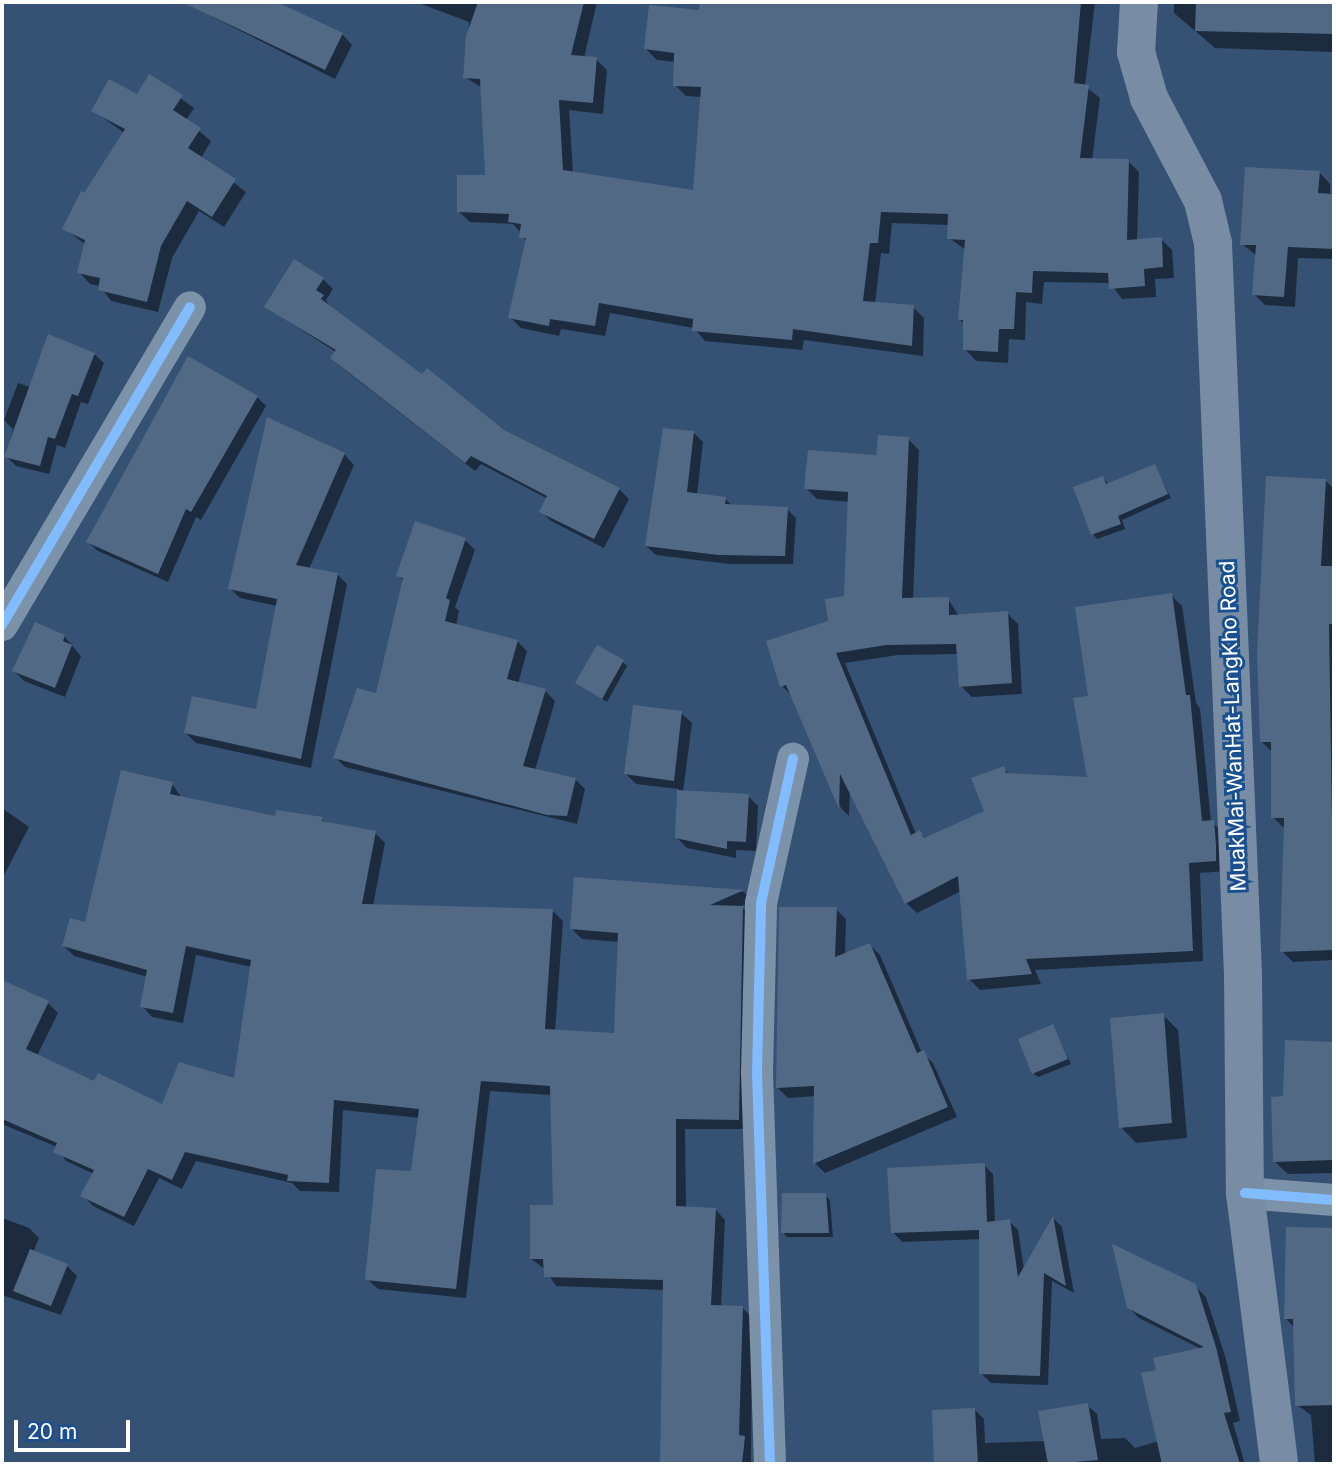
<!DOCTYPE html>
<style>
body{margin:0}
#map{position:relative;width:1336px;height:1466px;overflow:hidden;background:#355275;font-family:Inter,sans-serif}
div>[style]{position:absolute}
.shadow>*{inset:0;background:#0007}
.building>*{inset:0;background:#516985}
.minor>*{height:32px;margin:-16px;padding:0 16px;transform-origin:16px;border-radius:16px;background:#7c92a8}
.secondary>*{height:38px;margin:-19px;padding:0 19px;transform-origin:19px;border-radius:19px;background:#788da4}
.cycleway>*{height:10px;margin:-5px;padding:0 5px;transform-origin:5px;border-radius:5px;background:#80bcff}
span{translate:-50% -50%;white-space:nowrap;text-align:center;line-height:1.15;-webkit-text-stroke:6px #1a5090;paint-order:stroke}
.street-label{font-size:21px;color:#fff}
.frame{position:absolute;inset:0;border:4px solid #fff;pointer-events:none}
.scale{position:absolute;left:14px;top:1420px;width:116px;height:32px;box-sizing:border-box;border:4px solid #fff;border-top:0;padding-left:9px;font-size:21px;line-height:24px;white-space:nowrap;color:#fff;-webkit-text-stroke:5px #1a5090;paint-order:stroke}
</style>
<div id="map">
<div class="shadow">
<div style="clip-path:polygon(206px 2px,262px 2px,342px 34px,352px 45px,335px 79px,213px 17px,203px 7px)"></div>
<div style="clip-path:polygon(416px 2px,597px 2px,584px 58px,596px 59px,607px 70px,603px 114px,569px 110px,573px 173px,694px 192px,702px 97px,686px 96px,675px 85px,676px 62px,657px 60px,646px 49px,701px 12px,701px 2px,1095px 2px,1085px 86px,1100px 98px,1092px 160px,1128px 161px,1139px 172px,1137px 241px,1161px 239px,1172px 250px,1174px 278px,1155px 279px,1156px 297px,1122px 299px,1110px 283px,1044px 282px,1042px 304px,1026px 302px,1025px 340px,1009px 339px,1008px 363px,976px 361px,965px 349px,965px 324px,960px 320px,966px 250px,949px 238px,949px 225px,892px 223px,889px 254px,881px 253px,875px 304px,913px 307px,924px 318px,923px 356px,804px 340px,802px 350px,705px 341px,694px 328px,610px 313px,605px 336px,561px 329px,559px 336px,521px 328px,510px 317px,527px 243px,521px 233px,513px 224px,470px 222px,458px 211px,487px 177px,482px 88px,465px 77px,469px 22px)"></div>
<div style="clip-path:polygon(1174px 2px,1334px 2px,1334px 52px,1215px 48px,1174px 13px)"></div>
<div style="clip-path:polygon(150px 76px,194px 108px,186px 120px,211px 141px,201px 158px,246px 192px,224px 227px,199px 211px,172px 258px,158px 312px,111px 301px,100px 286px,90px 284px,79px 272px,86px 245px,64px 228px,124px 133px,93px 110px,137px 97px)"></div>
<div style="clip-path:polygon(1319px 172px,1330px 184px,1330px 193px,1334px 194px,1334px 259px,1298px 258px,1295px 307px,1265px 305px,1254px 294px,1257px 256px,1242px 244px)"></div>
<div style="clip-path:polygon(323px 279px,333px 289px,326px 300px,330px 308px,423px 376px,503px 432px,619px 489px,629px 499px,604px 548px,551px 521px,541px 511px,548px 499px,481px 464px,475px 471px,342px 368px,332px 358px,336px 352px,266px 307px)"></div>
<div style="clip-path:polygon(94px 354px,104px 363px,88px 404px,81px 402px,65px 448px,57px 445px,49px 474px,16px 466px,6px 456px,13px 429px,4px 420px,18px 383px,30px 387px)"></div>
<div style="clip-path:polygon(257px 397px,266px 406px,201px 520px,196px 517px,168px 582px,98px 551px,88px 542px)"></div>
<div style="clip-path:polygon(694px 433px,703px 442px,697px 495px,725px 499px,733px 506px,787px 509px,796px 518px,793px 564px,729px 564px,656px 555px,646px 546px)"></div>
<div style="clip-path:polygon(908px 439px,919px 450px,913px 599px,948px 599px,959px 616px,1007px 613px,1018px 624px,1022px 694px,972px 697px,961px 686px,959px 654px,898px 655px,845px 663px,916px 834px,920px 832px,926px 839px,986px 812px,1003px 768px,1010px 775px,1089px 778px,1090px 697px,1171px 595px,1182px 606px,1196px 703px,1200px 708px,1211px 822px,1224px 833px,1227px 871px,1200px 873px,1203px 961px,1035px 970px,1041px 984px,980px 990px,969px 979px,961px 891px,917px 913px,906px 903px,850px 790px,849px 816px,841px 808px,793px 697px,782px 686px,845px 597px,850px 502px,817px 499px,806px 488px)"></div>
<div style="clip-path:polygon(344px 454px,354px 465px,309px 569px,337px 574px,347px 584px,311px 768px,196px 743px,186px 733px,257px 711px,277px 606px,240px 598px,230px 588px)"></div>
<div style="clip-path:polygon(1154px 466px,1171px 498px,1122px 520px,1125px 529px,1097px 539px,1093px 534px,1103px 478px,1109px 485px)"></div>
<div style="clip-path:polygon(1325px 480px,1334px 489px,1334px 960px,1293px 962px,1282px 951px,1284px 828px,1273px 817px,1273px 753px,1261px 741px)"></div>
<div style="clip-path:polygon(465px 540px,475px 550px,455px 607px,459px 611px,456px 626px,517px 641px,527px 651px,518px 684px,545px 691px,555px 701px,535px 770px,575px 779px,585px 789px,577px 824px,345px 767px,335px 757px,377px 695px,404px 581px,398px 575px)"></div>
<div style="clip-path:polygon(64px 636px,81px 656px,65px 697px,24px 681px,14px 671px)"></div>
<div style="clip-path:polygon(623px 662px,627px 666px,607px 702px,577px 683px)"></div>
<div style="clip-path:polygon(681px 713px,692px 723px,683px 792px,748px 796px,758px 806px,756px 851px,736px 850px,736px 858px,687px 848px,676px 837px,679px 789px,636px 784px,626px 774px)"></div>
<div style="clip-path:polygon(172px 784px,182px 798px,276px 818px,322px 819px,327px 824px,375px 833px,385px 843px,373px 906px,553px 911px,563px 921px,555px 1032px,616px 1035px,620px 942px,582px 939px,571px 928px,576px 878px,744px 892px,753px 901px,741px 906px,752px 918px,749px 1129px,685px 1129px,686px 1208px,715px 1209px,725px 1220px,721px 1307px,742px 1307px,752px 1318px,751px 1464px,662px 1464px,665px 1290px,556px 1286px,545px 1269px,531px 1259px,554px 1207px,552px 1095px,490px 1091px,466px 1298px,378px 1289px,367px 1279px,413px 1173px,420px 1118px,343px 1110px,339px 1192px,300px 1191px,292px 1183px,196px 1161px,182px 1189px,159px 1178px,134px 1226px,93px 1206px,83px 1195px,94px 1174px,66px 1161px,57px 1147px,2px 1124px,2px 982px,48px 1003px,58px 1013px,37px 1056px,95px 1083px,163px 1106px,236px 1081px,252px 967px,196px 955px,183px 1023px,152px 1017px,142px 1006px,148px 977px,74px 956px,64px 946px,86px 924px)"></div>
<div style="clip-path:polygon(2px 808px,29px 827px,2px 879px)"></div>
<div style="clip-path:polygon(836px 909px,846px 919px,845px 955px,870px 945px,880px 955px,922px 1053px,933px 1063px,957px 1117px,825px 1173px,815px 1163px,816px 1096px,788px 1098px,778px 1088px)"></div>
<div style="clip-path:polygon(1163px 1015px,1178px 1030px,1187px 1138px,1136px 1143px,1121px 1127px)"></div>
<div style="clip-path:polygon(1053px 1026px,1071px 1064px,1038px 1077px,1033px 1073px)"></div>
<div style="clip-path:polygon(1287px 1042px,1334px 1043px,1334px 1173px,1288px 1174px,1274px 1161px,1285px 1098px)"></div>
<div style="clip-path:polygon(984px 1165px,993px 1174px,995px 1223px,1009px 1221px,1018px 1230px,1024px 1270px,1054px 1219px,1062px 1227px,1074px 1293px,1052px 1281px,1048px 1385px,991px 1383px,981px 1373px,981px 1239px,902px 1242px,893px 1232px)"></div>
<div style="clip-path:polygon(825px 1195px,830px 1200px,833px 1237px,787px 1237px,783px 1232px)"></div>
<div style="clip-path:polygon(2px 1218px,29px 1228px,39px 1238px,33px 1253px,67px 1266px,77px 1276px,61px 1315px,2px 1295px)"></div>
<div style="clip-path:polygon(1334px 1230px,1334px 1464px,1315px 1464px,1311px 1415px,1297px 1405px,1295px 1328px,1285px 1318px)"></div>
<div style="clip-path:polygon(1195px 1286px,1206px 1297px,1226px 1359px,1240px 1421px,1233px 1423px,1245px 1464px,936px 1464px,933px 1411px,975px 1410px,984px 1419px,985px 1443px,1045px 1441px,1087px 1405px,1097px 1414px,1101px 1439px,1125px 1438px,1135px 1448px,1159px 1441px,1158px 1371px,1201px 1349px,1139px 1318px,1128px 1307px)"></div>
</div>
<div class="building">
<div style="clip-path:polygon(182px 2px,277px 2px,343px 33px,325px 70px)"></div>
<div style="clip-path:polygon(478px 2px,584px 2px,571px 55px,597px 57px,593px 103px,559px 100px,563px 170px,693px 190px,701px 87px,673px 86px,674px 53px,644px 49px,649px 5px,699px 10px,700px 2px,1081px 2px,1074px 83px,1089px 85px,1080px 158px,1129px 159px,1127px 240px,1162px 237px,1163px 267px,1144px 269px,1145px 286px,1109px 289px,1108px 273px,1033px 271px,1032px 293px,1016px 292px,1014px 329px,999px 329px,998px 352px,963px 350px,963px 320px,958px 320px,965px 240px,947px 239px,948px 214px,881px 212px,878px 243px,870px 243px,863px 301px,914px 305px,912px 346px,793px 329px,792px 340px,692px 331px,693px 319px,599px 303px,595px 326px,550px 319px,549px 326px,508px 318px,526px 238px,519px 238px,521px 224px,508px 222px,509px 214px,457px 212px,457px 175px,485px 175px,480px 79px,463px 78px,466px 36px)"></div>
<div style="clip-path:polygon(1196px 2px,1334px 2px,1334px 34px,1195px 31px)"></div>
<div style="clip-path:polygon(149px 74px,183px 95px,173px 110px,201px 128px,188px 148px,236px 179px,212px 217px,187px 201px,161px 246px,147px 302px,98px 290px,100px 278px,77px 273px,85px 240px,62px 229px,81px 191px,84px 193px,125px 129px,91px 111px,109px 79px,137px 94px)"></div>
<div style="clip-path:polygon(1245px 167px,1320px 171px,1318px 193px,1334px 194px,1334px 249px,1288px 247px,1284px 297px,1252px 295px,1256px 245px,1240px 245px)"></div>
<div style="clip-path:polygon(294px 259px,324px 278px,316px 290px,324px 295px,321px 299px,422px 374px,427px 368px,504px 430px,620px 488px,594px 539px,539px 512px,547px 496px,471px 456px,465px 463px,330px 358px,336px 350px,264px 307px)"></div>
<div style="clip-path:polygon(48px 334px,95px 353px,78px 396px,72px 394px,55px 439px,48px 437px,40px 466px,4px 457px)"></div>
<div style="clip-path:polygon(188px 356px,258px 396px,191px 512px,186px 509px,158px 574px,86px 542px)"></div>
<div style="clip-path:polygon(267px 417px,345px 453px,296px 565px,338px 573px,301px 759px,184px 733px,192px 696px,256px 709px,277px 599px,228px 589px)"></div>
<div style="clip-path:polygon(663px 428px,694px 431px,687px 492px,726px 497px,725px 504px,788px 507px,785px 556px,718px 555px,645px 546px)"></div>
<div style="clip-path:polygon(878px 435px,909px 437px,902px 598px,949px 597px,949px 615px,1008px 611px,1012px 683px,959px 687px,956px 644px,886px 645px,836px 653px,911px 835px,920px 830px,924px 838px,984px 811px,971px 778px,1004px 766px,1006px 773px,1087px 777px,1073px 698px,1088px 696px,1075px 607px,1172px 593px,1186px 695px,1190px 695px,1202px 821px,1214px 820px,1216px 845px,1216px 861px,1189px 863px,1193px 951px,1026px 959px,1032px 974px,967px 980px,958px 876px,905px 904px,840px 774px,839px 809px,786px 685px,780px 687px,766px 641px,828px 621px,825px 599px,844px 596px,848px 492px,804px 489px,808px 450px,876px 455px)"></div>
<div style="clip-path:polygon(1155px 464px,1168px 494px,1118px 516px,1121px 524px,1091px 535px,1073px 487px,1103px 476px,1106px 484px)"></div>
<div style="clip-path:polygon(1266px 476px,1326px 479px,1321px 566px,1334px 566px,1334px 624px,1329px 624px,1334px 950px,1280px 952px,1284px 818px,1271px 818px,1271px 742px,1260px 742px,1257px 653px)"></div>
<div style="clip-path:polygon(415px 521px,466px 538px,446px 598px,450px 600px,445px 621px,518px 640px,507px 679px,546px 689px,523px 766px,576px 778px,567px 816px,547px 815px,333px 758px,357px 688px,376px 693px,403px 578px,396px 576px)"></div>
<div style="clip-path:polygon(35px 622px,65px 635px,63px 641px,72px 645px,55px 688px,12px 671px)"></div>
<div style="clip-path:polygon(597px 645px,624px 660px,602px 699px,575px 683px)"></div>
<div style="clip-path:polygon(633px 705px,682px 711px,674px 781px,624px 774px)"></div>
<div style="clip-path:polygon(121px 770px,173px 782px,170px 794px,275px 816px,276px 810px,323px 817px,322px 821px,376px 831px,362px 904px,553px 909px,545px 1029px,614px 1033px,618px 933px,570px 929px,574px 877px,744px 890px,710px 905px,743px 906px,739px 1120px,676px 1119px,676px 1206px,716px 1208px,711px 1305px,743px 1306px,739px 1435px,745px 1436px,742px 1464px,660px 1464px,663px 1280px,544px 1277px,543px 1259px,530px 1259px,530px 1205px,553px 1205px,550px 1086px,481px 1081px,456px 1289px,365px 1280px,376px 1169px,411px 1171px,419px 1109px,334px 1100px,329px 1183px,287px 1181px,288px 1175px,185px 1152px,172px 1180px,148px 1169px,124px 1217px,80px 1196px,94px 1170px,53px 1152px,57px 1143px,2px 1119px,2px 980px,49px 1001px,26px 1049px,94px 1081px,98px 1073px,162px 1104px,179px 1062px,234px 1078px,251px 960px,186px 946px,173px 1013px,140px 1007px,147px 970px,62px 946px,70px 918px,85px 922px)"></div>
<div style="clip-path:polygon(677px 790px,749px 794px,746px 842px,727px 841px,727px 849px,675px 838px)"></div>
<div style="clip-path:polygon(779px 907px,837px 907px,835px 957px,870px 943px,917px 1053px,924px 1050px,948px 1107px,813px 1164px,814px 1086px,776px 1088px)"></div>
<div style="clip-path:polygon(1164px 1013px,1172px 1123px,1119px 1128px,1110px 1018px)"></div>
<div style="clip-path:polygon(1053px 1024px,1068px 1059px,1032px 1074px,1018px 1039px)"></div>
<div style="clip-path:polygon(1285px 1040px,1334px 1042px,1333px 1160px,1273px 1162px,1271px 1097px,1283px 1096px)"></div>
<div style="clip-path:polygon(985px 1163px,987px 1222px,1010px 1219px,1018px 1277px,1053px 1216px,1066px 1286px,1044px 1273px,1040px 1376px,979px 1374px,979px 1230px,891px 1233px,887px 1168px)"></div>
<div style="clip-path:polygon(782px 1193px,826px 1193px,829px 1233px,781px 1233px)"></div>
<div style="clip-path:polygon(1286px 1227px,1334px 1228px,1334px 1405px,1295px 1406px,1293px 1319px,1284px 1319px)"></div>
<div style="clip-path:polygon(1112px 1244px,1196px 1284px,1216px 1347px,1231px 1412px,1224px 1413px,1240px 1464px,1162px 1464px,1141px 1373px,1156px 1370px,1153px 1358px,1204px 1347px,1127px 1308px)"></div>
<div style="clip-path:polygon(30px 1249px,68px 1264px,51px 1306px,13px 1291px)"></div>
<div style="clip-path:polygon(1088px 1403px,1098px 1460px,1048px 1464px,1038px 1411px)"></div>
<div style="clip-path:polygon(975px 1408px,978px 1464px,934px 1464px,932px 1410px)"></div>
</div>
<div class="minor">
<div style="left:2px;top:625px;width:369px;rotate:-59.4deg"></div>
<div style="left:1245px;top:1193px;width:89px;rotate:4.5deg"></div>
<div style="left:770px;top:1464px;width:392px;rotate:-91.9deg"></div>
<div style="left:757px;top:1072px;width:169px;rotate:-88.6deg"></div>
<div style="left:761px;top:903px;width:148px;rotate:-77.5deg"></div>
</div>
<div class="secondary">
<div style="left:1139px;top:2px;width:50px;rotate:93.4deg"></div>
<div style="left:1136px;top:52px;width:48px;rotate:74.2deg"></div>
<div style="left:1149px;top:98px;width:116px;rotate:62.3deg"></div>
<div style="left:1203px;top:201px;width:43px;rotate:76.6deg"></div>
<div style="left:1213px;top:243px;width:733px;rotate:87.65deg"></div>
<div style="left:1243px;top:975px;width:218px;rotate:89.5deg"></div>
<div style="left:1245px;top:1193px;width:273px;rotate:82.8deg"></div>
</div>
<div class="cycleway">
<div style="left:2px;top:625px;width:369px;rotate:-59.4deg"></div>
<div style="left:1245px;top:1193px;width:89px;rotate:4.5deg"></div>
<div style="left:770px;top:1464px;width:392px;rotate:-91.9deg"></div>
<div style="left:757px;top:1072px;width:169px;rotate:-88.6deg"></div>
<div style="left:761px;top:903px;width:148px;rotate:-77.5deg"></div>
</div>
<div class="street-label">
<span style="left:1233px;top:726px;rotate:-92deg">MuakMai-WanHat-LangKho Road</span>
</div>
<div class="frame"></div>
<div class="scale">20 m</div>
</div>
